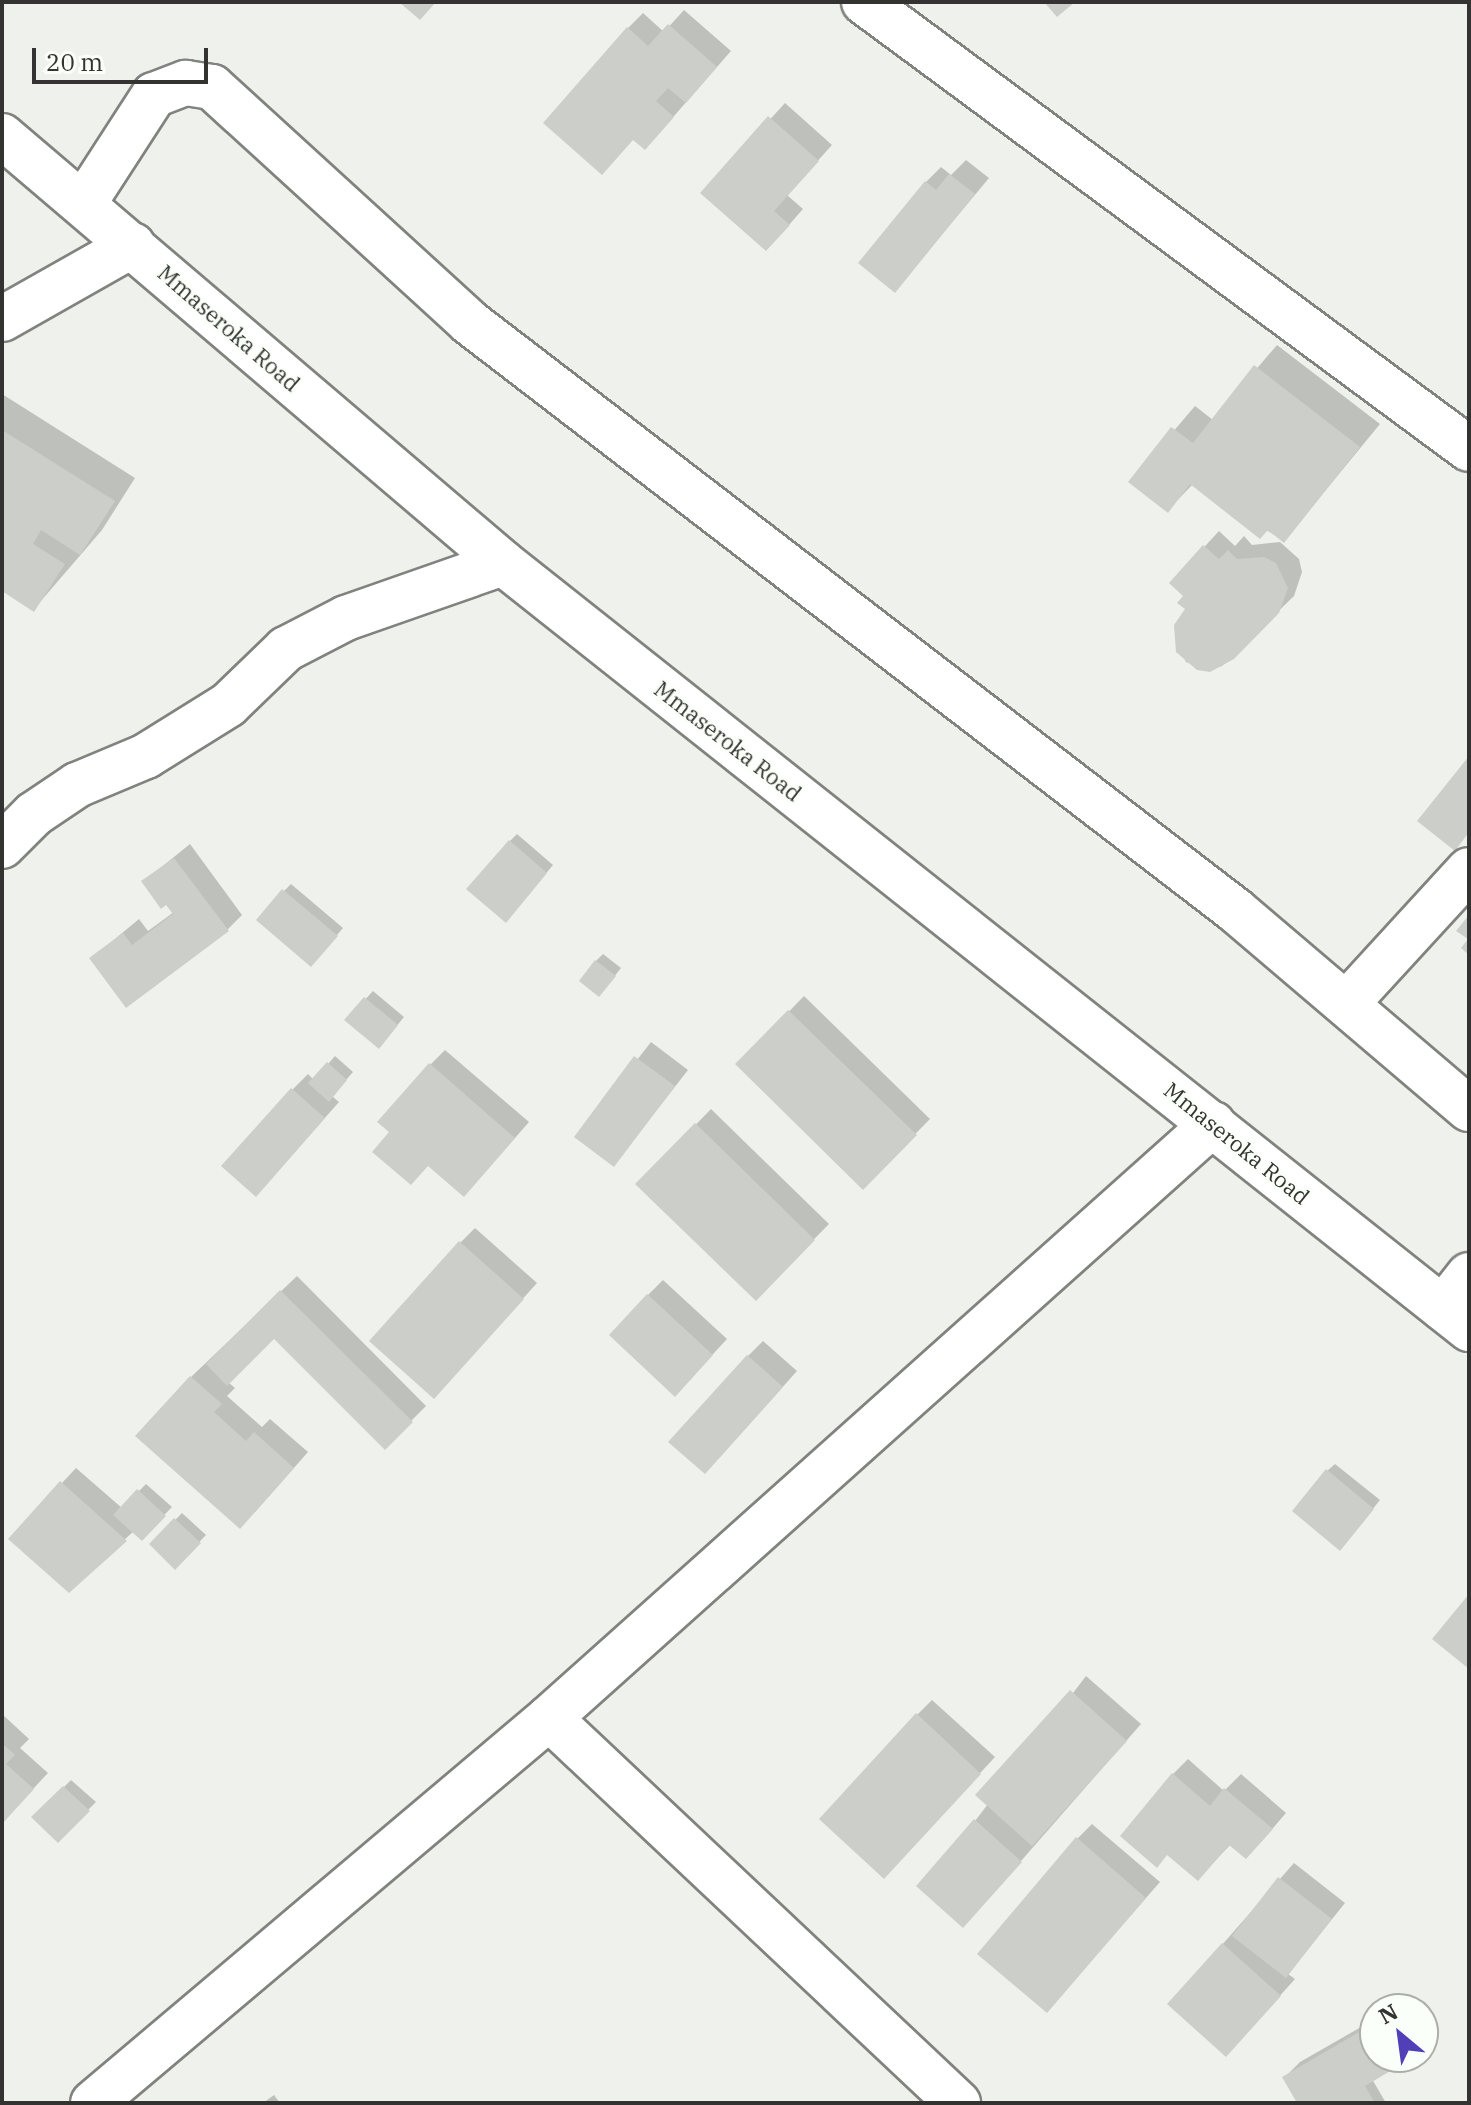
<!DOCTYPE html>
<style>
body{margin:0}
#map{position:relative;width:1471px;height:2105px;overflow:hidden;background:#eef1ec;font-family:"IBM Plex Serif",serif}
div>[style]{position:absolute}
.shadow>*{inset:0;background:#0003}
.building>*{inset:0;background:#cccfc9}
.roads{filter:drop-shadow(2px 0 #80837e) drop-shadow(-2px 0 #80837e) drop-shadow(0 2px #80837e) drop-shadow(0 -2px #80837e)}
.minor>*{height:44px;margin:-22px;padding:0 22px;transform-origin:22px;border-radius:22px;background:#fff}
.tertiary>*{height:44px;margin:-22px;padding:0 22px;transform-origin:22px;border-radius:22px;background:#fff}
span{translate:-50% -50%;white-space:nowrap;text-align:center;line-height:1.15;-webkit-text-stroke:6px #fbfff9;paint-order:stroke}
.street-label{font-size:22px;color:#333432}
.frame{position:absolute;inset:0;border:4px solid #333432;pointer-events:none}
.north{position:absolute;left:1359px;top:1993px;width:80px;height:80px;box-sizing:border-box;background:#fbfff9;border:2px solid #abaea9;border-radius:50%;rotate:331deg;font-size:22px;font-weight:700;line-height:32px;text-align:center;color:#333432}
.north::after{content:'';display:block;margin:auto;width:28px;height:36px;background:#503fb7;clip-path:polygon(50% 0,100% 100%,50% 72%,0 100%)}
.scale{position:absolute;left:32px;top:48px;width:176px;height:36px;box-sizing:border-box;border:4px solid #333432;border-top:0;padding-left:10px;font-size:24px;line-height:28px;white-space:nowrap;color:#333432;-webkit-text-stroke:6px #fbfff9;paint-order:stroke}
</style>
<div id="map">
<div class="shadow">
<div style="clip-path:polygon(684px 10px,731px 51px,660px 132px,634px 138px,628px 28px,643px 13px,664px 32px)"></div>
<div style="clip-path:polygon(785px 103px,832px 145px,787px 195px,803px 209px,781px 234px,703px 193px)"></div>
<div style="clip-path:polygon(966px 160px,989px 178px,895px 291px,926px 182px,941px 167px,951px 175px)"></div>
<div style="clip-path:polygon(1277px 345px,1380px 424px,1284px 541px,1193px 484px,1168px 510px,1131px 481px,1195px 406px,1213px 420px)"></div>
<div style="clip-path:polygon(2px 394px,135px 478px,102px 530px,34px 609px,2px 589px)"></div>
<div style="clip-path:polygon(1219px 531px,1235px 546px,1244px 536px,1252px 545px,1280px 542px,1299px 559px,1302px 572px,1294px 596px,1222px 666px,1210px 670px,1186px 662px,1175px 639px,1187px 609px,1186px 596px,1172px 582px)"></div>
<div style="clip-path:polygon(517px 834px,553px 865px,513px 913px,510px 841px)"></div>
<div style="clip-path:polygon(190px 844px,242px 915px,227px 930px,92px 958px,139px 919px,148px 931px,174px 912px,143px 882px)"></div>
<div style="clip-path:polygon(291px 884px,343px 928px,318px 957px,284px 891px)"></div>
<div style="clip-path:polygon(603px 954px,621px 968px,606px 987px,596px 961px)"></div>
<div style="clip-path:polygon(373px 991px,404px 1017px,386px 1039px,347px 1019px)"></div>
<div style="clip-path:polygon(804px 996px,930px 1119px,863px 1187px,738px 1064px)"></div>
<div style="clip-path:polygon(651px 1042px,688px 1070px,614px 1165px,577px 1137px)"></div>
<div style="clip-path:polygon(445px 1050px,529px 1122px,479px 1179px,392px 1132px,430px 1065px)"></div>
<div style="clip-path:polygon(335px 1056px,353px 1072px,332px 1096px,339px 1102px,270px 1180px,293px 1089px,308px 1074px,314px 1080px)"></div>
<div style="clip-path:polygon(711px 1109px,829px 1224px,756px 1298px,638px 1184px)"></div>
<div style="clip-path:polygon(475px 1228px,537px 1283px,448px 1381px,460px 1243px)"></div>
<div style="clip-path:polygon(297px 1276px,426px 1406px,385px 1447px,274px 1337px,228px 1382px,235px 1388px,227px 1396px,262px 1427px,270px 1419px,308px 1452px,255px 1512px,191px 1377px)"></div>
<div style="clip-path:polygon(663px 1280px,727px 1339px,690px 1379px,648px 1295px)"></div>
<div style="clip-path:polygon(763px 1341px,797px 1371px,720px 1457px,748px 1356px)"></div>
<div style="clip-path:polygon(1335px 1464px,1380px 1500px,1347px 1541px,1327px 1471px)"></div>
<div style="clip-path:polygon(76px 1468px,122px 1508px,146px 1484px,172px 1507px,142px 1538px,134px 1531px,69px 1590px,62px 1483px)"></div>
<div style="clip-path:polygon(182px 1513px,206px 1535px,175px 1567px,152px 1544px)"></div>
<div style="clip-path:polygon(1086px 1676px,1141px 1724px,978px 1910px,975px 1821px)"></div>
<div style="clip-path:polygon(932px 1700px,995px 1757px,899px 1861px,917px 1715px)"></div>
<div style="clip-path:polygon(2px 1714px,29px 1739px,20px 1748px,48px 1773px,2px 1822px)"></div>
<div style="clip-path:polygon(1188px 1759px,1224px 1791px,1241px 1774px,1286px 1813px,1261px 1842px,1231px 1844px,1198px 1879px,1173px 1774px)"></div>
<div style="clip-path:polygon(71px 1780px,96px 1802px,58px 1840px,34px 1817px)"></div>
<div style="clip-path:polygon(1092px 1824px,1160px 1882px,1047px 2011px,1077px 1839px)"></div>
<div style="clip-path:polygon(1294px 1863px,1345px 1903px,1288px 1974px,1295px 1979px,1241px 2039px,1170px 2004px)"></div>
<div style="clip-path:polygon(1375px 2019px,1375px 2057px,1404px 2057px,1372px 2079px,1386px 2103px,1300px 2103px,1285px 2077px,1300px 2062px)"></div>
<div style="clip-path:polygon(274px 2095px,280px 2103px,263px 2103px)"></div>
</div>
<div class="building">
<div style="clip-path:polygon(399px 2px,436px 2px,420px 20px)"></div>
<div style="clip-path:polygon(1044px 2px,1075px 2px,1057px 17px)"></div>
<div style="clip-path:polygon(668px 24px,717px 67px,686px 103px,668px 88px,656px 101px,674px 117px,645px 150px,633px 140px,602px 175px,543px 123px,627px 27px,648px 46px)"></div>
<div style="clip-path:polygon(768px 116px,819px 161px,774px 211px,790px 225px,766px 251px,700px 193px)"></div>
<div style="clip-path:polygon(949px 174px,975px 194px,895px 293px,858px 263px,925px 181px,936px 190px)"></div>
<div style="clip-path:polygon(1254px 365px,1360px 447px,1284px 543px,1268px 530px,1260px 539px,1190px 484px,1168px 513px,1128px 482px,1171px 427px,1193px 443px)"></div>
<div style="clip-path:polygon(2px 430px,115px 501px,80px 555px,41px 530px,33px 544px,65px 564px,34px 612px,2px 591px)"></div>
<div style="clip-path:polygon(1203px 545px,1219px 559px,1228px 550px,1237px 559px,1264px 557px,1276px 563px,1288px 588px,1279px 613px,1234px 659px,1210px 672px,1197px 670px,1176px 652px,1174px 625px,1185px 609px,1177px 603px,1183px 596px,1169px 583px)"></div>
<div style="clip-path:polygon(1469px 756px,1469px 832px,1455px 851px,1417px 821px)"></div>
<div style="clip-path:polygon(509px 840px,547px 873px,506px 923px,466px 889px)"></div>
<div style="clip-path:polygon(174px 858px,229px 931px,126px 1008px,89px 958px,123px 933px,132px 945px,173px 914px,166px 905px,161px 909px,141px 881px)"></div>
<div style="clip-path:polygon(282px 889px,338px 936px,311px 967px,256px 920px)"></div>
<div style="clip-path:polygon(1469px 915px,1469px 955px,1461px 948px,1468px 939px,1456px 931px)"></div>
<div style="clip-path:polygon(595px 960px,616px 976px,599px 997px,579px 981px)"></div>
<div style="clip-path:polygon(364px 997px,398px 1025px,379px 1049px,344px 1020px)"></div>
<div style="clip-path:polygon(788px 1010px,917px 1135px,863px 1190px,735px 1064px)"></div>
<div style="clip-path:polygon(634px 1056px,675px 1086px,614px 1167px,574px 1137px)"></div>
<div style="clip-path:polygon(327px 1062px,347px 1080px,329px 1102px,308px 1083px)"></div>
<div style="clip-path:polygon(429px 1063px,515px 1138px,464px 1197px,428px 1166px,411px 1185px,372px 1152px,389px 1132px,377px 1122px)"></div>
<div style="clip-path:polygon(291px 1088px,325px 1118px,256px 1197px,221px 1166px)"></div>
<div style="clip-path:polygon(695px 1123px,815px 1240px,756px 1301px,635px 1184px)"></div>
<div style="clip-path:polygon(459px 1241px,524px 1299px,434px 1399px,369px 1341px)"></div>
<div style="clip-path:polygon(280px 1290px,413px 1422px,385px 1450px,274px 1339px,227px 1386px,206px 1364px)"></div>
<div style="clip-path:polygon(647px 1294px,713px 1355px,675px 1397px,609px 1335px)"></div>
<div style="clip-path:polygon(747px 1355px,783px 1387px,705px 1474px,668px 1442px)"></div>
<div style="clip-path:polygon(190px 1376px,222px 1404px,214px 1412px,246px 1441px,254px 1432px,294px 1468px,240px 1529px,135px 1436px)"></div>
<div style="clip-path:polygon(1326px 1469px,1374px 1509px,1340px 1551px,1292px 1511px)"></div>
<div style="clip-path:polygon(60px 1481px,127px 1541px,69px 1593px,8px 1539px)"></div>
<div style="clip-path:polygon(137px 1489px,166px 1516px,142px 1541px,113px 1515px)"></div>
<div style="clip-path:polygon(174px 1518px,201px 1543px,175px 1570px,149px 1544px)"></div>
<div style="clip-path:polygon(1469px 1594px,1469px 1669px,1432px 1639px)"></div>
<div style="clip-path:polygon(1070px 1690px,1127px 1741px,1032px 1846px,975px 1795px)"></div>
<div style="clip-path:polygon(916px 1713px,981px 1774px,884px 1879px,819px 1819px)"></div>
<div style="clip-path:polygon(2px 1743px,15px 1755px,6px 1764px,34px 1789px,2px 1824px)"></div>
<div style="clip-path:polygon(1172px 1773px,1210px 1806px,1224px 1788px,1273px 1829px,1246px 1859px,1229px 1845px,1198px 1881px,1167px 1855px,1157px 1868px,1120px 1836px)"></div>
<div style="clip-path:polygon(63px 1786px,90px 1811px,58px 1843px,31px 1817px)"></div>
<div style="clip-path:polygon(974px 1819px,1022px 1862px,963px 1928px,916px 1886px)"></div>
<div style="clip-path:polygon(1076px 1837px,1146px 1898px,1047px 2013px,977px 1954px)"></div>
<div style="clip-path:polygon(1278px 1877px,1332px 1919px,1286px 1978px,1232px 1936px)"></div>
<div style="clip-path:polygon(1222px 1943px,1281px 1996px,1226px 2057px,1167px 2004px)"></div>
<div style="clip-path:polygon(1373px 2024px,1375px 2057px,1392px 2057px,1397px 2067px,1365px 2086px,1375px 2103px,1297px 2103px,1282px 2077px)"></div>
</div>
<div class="roads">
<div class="minor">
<div style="left:864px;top:2px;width:752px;rotate:36.46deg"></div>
<div style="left:84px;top:203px;width:129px;rotate:-57.1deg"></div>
<div style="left:154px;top:95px;width:34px;rotate:-21deg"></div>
<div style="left:186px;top:83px;width:26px;rotate:9deg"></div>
<div style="left:212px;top:87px;width:348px;rotate:42.4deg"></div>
<div style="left:469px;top:322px;width:966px;rotate:37.51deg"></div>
<div style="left:1235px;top:910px;width:307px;rotate:40.4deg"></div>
<div style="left:2px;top:319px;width:150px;rotate:-29.5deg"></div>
<div style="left:2px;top:846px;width:45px;rotate:-45deg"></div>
<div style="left:34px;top:814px;width:52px;rotate:-34deg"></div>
<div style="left:77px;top:785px;width:75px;rotate:-22.8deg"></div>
<div style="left:146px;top:756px;width:97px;rotate:-31.9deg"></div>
<div style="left:228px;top:705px;width:81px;rotate:-44deg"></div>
<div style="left:286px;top:649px;width:68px;rotate:-27.3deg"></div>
<div style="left:346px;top:618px;width:166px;rotate:-19.3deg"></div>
<div style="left:1347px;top:1003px;width:180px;rotate:-47.5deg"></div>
<div style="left:1443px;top:1308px;width:42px;rotate:-51.8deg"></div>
<div style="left:549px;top:1718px;width:562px;rotate:43.27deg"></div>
<div style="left:93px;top:2103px;width:597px;rotate:-40.17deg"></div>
<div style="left:549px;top:1718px;width:891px;rotate:-41.82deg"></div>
</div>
<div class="tertiary">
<div style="left:2px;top:136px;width:658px;rotate:40.44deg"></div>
<div style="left:503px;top:563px;width:1233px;rotate:38.41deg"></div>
</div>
</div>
<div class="street-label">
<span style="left:229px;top:328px;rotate:41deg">Mmaseroka Road</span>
<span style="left:728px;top:741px;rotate:38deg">Mmaseroka Road</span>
<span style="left:1237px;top:1143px;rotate:39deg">Mmaseroka Road</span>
</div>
<div class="frame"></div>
<div class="north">N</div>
<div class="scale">20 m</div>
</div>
